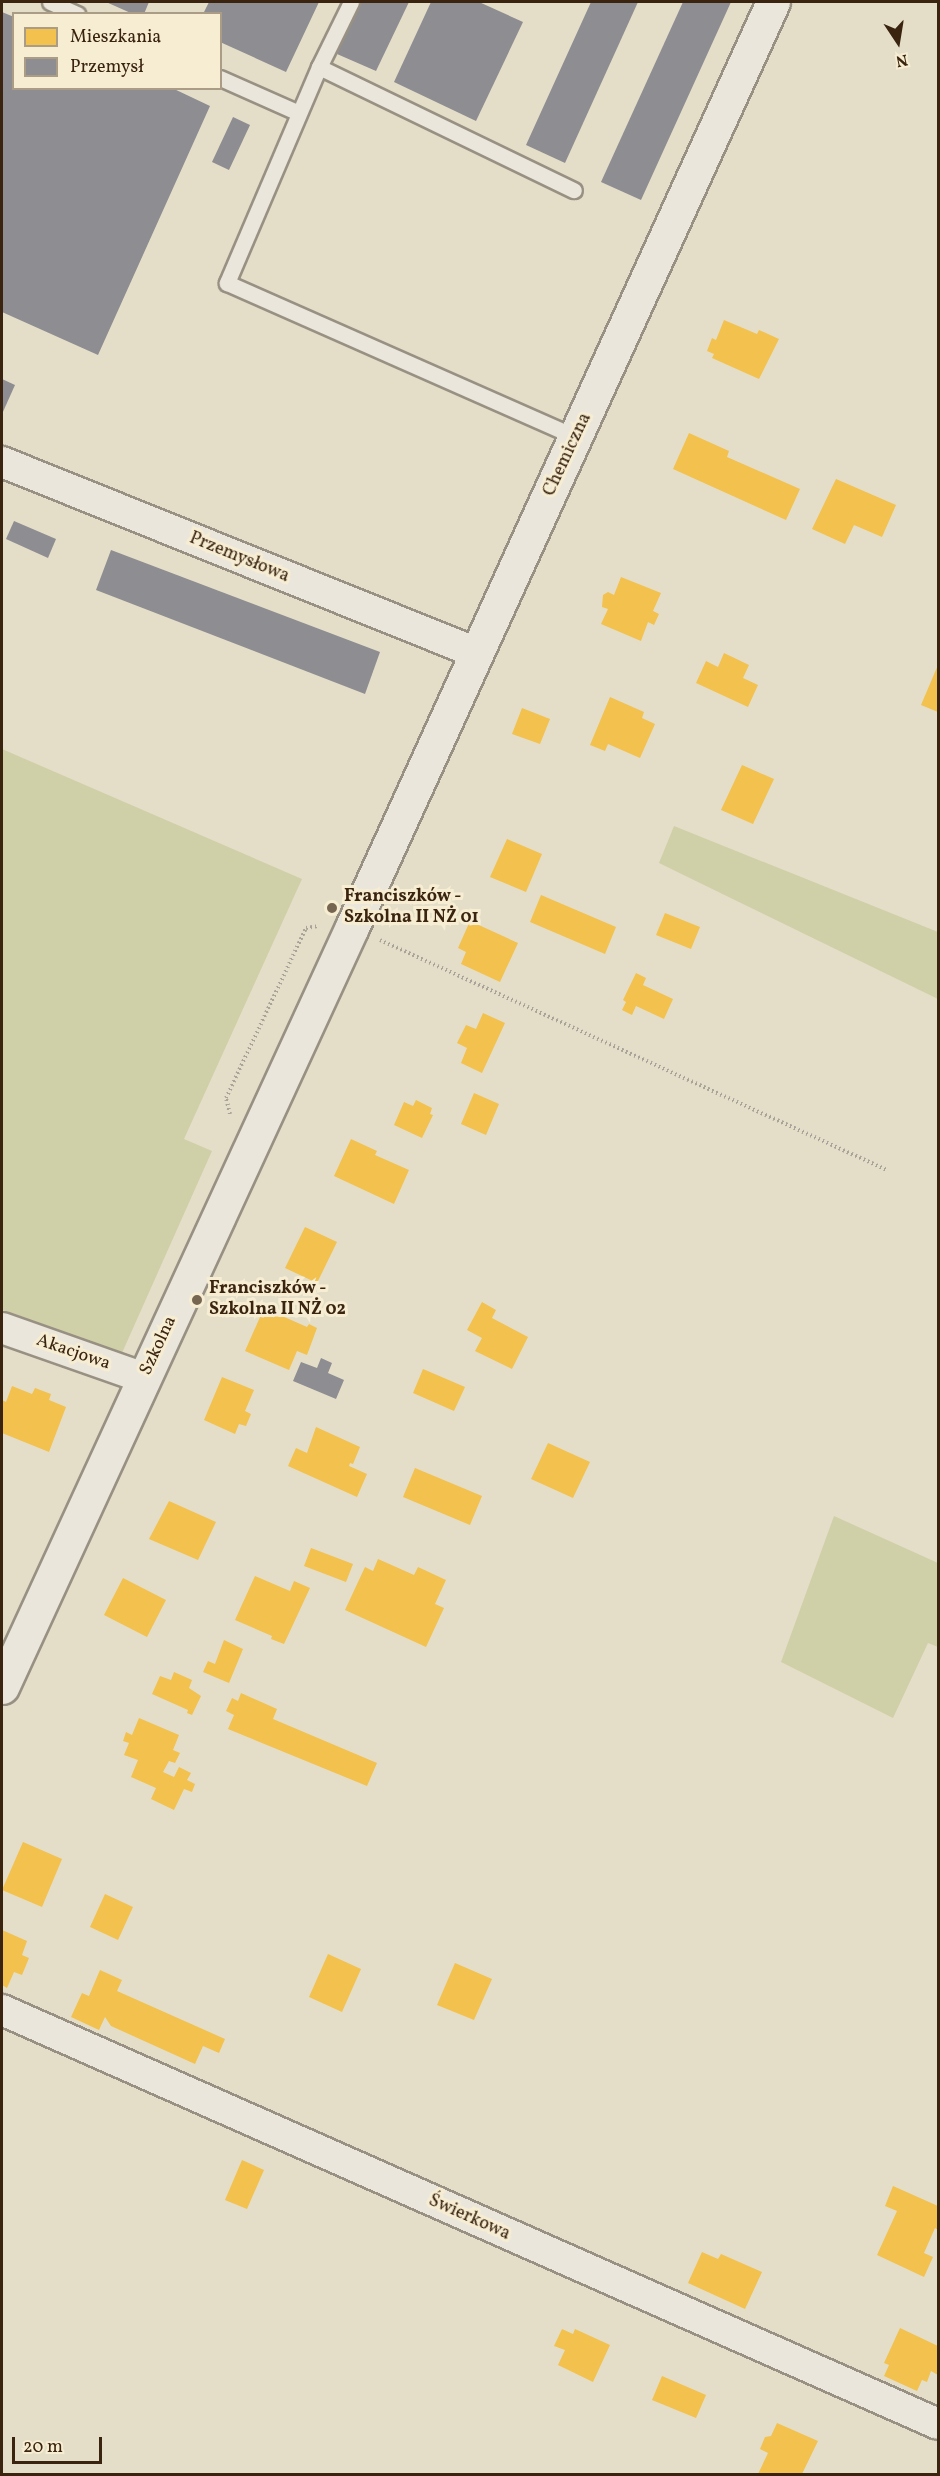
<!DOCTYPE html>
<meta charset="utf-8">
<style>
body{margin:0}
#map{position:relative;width:940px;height:2476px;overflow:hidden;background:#e4dec8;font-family:Vollkorn,serif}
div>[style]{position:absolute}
.green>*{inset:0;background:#cfcfa8}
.homes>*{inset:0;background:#f2c14e}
.industry>*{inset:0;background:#8d8d92}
.path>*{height:4px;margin-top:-2px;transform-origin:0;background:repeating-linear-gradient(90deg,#a9a499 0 1.5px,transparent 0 4.5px)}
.roads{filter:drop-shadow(2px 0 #989183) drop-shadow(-2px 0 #989183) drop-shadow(0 2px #989183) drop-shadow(0 -2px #989183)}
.lane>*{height:15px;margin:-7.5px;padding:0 7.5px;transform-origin:7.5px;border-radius:7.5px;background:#eae6db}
.street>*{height:30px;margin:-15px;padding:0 15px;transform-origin:15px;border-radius:15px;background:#eae6db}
.secondary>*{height:33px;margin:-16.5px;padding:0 16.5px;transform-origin:16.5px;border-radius:16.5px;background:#eae6db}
.dots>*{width:16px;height:16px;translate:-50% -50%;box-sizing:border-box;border:3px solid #f6edd3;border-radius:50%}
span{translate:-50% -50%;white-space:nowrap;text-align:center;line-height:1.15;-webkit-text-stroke:6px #f6edd3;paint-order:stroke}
.street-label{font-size:18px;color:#3a2410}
.poi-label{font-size:18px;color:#3a2410;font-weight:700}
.left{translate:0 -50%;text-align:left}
.frame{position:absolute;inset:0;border:3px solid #3a2410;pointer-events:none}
.legend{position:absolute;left:12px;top:12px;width:210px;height:78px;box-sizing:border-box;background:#f6edd3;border:2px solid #ab9d85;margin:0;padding:8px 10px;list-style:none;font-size:18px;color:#3a2410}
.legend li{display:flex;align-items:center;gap:12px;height:30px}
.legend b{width:30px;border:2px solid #ab9d85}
.north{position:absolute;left:868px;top:12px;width:60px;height:60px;-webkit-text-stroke:4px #f6edd3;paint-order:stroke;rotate:168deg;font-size:16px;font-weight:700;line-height:24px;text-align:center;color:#3a2410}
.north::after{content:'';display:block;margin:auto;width:21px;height:27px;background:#3a2410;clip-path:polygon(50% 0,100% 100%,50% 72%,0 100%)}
.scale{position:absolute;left:12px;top:2437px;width:90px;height:27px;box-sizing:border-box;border:3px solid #3a2410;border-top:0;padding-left:8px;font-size:18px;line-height:21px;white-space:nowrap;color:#3a2410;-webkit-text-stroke:4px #f6edd3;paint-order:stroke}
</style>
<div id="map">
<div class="green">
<div style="clip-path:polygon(2px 749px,302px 879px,184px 1139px,212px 1151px,122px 1353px,2px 1310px)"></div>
<div style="clip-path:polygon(674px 826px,938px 932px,938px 999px,659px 863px)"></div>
<div style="clip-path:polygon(834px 1516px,938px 1563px,938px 1647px,928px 1643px,893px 1718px,781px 1662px)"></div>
</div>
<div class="homes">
<div style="clip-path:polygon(724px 320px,757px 334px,759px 330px,779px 339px,759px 379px,712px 358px,714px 354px,707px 351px,712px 338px,716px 340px)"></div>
<div style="clip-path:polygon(689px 433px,729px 451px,727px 457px,800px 489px,786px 520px,673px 469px)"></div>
<div style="clip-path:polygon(836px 479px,896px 505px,882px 537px,854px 525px,845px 544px,812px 529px)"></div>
<div style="clip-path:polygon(621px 577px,661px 593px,653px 611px,659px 614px,654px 625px,648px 622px,641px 641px,601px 624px,608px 609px,602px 607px,603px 595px,608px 592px,614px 595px)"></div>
<div style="clip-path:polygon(724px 653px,749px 665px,743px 678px,758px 685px,748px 707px,696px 683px,706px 661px,718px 667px)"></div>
<div style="clip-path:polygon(938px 665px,938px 712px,921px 705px)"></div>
<div style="clip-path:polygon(610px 697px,644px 712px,642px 718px,655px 724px,640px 758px,608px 744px,605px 751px,590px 745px)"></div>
<div style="clip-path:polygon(522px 708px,550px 719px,540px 744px,512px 734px)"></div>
<div style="clip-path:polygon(742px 765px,774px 779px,753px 824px,721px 810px)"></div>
<div style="clip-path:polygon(507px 839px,542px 854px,526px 892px,490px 877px)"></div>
<div style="clip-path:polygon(541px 895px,616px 927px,605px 954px,530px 922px)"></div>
<div style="clip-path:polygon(665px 913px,700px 927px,691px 949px,656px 935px)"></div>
<div style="clip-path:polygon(470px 921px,518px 943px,500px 982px,461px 964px,466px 952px,458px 948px)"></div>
<div style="clip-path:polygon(636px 973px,646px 978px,643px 985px,673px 999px,664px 1019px,636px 1006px,632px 1015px,622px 1010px,626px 1002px,623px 1000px)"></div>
<div style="clip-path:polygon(483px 1013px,505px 1023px,482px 1073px,461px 1063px,467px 1048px,457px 1043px,466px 1025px,476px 1029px)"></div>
<div style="clip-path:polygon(474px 1093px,499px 1104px,486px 1135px,461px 1124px)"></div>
<div style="clip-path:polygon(416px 1100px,432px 1108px,430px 1114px,433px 1115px,422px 1138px,394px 1125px,404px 1102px,413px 1106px)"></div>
<div style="clip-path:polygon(351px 1139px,377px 1151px,375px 1155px,409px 1170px,394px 1204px,334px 1176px)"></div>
<div style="clip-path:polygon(305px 1227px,337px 1242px,317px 1283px,285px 1268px)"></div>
<div style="clip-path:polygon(482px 1302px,496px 1310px,492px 1318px,528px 1337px,512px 1369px,475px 1351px,482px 1338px,467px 1330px)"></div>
<div style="clip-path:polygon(264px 1308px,307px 1327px,309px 1324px,317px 1328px,307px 1355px,297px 1351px,289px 1370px,245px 1351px)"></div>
<div style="clip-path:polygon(423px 1369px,465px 1387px,454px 1411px,413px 1393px)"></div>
<div style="clip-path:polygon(222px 1377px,254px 1390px,245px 1411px,251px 1414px,246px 1426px,239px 1424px,235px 1434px,204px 1420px)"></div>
<div style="clip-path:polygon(12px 1386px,32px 1394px,35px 1388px,51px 1394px,49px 1400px,66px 1407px,49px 1452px,2px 1433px,2px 1400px,6px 1402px)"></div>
<div style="clip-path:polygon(316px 1427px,360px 1447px,353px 1464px,350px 1463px,349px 1466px,367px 1474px,357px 1497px,288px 1466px,296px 1448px,307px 1453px)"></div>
<div style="clip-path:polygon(548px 1443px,590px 1462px,573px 1498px,531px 1479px)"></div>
<div style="clip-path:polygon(415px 1468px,482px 1496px,470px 1525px,403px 1497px)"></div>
<div style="clip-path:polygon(169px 1501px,216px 1522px,198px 1560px,149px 1539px)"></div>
<div style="clip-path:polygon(311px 1548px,353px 1564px,346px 1582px,304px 1566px)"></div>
<div style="clip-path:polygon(378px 1559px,414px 1575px,418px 1567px,446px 1580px,435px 1604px,444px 1608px,426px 1647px,345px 1610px,365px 1567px,373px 1571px)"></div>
<div style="clip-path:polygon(255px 1576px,290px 1591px,294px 1581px,310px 1588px,284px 1644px,271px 1639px,272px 1636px,235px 1620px)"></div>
<div style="clip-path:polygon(123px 1578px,166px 1600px,147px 1637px,104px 1615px)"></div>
<div style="clip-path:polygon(224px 1640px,243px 1649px,229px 1683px,203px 1672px,208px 1661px,215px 1664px)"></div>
<div style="clip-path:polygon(174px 1672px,192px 1680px,189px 1688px,201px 1696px,192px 1715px,187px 1713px,188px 1710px,152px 1694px,160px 1676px,171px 1680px)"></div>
<div style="clip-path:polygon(241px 1693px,277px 1709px,273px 1719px,377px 1763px,367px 1786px,228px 1729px,234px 1715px,226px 1711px,232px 1698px,238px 1701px)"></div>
<div style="clip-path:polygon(139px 1718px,179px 1735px,173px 1750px,180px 1753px,175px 1763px,169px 1761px,163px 1772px,174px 1777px,179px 1767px,191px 1773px,187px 1780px,195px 1784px,192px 1792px,184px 1789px,174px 1810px,151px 1799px,156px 1788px,131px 1777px,138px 1760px,124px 1755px,129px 1743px,123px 1741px,126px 1732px,132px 1735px)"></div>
<div style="clip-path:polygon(23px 1842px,62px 1859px,42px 1907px,2px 1890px)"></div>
<div style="clip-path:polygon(105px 1894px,133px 1907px,118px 1940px,90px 1927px)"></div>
<div style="clip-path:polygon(2px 1930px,27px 1941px,22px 1955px,29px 1958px,22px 1975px,14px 1972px,7px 1988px,2px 1985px)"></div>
<div style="clip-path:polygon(328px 1954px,361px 1969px,342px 2012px,309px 1997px)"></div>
<div style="clip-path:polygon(455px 1963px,492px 1979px,474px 2020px,437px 2005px)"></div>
<div style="clip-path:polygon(100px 1970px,122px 1980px,117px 1991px,225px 2039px,219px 2053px,203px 2046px,195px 2064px,111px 2026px,105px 2017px,99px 2030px,71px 2017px,82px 1993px,89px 1996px)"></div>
<div style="clip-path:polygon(242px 2160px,264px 2170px,247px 2209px,225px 2200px)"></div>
<div style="clip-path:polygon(893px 2186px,938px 2206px,938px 2230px,935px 2228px,924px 2253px,933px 2257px,924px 2277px,877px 2255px,897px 2211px,885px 2206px)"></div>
<div style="clip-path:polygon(702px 2252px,718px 2259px,721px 2254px,762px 2272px,745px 2309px,688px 2283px)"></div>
<div style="clip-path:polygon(900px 2328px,938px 2346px,938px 2375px,931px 2371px,927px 2382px,922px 2380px,917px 2391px,884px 2376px,889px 2365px,884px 2363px)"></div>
<div style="clip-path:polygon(562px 2329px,573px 2334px,575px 2329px,610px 2345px,593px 2382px,558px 2365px,565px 2350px,554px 2346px)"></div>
<div style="clip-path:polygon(662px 2376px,706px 2395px,696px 2418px,652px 2400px)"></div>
<div style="clip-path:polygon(777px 2423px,818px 2441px,802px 2474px,758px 2474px,768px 2453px,760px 2449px,765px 2437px,771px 2436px)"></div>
</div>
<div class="industry">
<div style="clip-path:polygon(106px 2px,149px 2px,144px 14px,133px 14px)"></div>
<div style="clip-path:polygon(209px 2px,319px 2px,286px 72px,220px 42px,220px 14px,203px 14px)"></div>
<div style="clip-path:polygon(361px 2px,409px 2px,376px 71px,337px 54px)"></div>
<div style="clip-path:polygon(431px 2px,479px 2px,523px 22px,476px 121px,394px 82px)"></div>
<div style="clip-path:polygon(591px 2px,638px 2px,565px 163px,526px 145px)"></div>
<div style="clip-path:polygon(683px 2px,731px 2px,641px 200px,601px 182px)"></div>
<div style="clip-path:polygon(2px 12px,14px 17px,14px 88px,172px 88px,210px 106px,98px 355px,2px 312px)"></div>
<div style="clip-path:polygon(233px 117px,250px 125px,229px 170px,212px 162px)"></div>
<div style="clip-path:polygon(2px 379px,15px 385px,2px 414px)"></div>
<div style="clip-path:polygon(14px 521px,56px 539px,48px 558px,6px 539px)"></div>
<div style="clip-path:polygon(111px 550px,380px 652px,365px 694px,96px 590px)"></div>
<div style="clip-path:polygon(321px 1358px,332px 1363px,328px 1373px,344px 1380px,336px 1399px,293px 1381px,301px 1362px,317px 1368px)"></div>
</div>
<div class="path">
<div style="left:380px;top:940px;width:557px;rotate:24.4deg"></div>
<div style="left:230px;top:1114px;width:16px;rotate:-104deg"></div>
<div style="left:226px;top:1098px;width:188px;rotate:-64.8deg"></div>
<div style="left:306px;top:928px;width:12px;rotate:-9deg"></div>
</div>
<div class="roads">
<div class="lane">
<div style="left:50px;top:2px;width:30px;rotate:24deg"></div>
<div style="left:351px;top:2px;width:72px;rotate:116.2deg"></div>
<div style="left:319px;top:67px;width:235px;rotate:113.1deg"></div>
<div style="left:227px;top:283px;width:381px;rotate:23.8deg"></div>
<div style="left:319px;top:67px;width:283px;rotate:25.8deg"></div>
<div style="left:220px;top:78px;width:86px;rotate:23.9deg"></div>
</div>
<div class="street">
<div style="left:2px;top:462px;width:512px;rotate:21.91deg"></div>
<div style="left:2px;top:1328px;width:151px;rotate:19.4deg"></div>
<div style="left:2px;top:2010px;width:1023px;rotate:23.86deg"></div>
</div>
<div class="secondary">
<div style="left:2px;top:1687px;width:837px;rotate:-65.27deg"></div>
<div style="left:352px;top:927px;width:1016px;rotate:-65.53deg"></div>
</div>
</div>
<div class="dots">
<div style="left:332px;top:908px;background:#766550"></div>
<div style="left:197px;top:1300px;background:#766550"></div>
</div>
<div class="street-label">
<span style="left:568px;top:455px;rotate:-65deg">Chemiczna</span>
<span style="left:239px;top:558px;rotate:22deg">Przemysłowa</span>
<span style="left:159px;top:1346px;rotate:-65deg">Szkolna</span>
<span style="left:73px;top:1353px;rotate:19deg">Akacjowa</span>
<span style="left:469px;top:2218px;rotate:24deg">Świerkowa</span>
</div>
<div class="poi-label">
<span class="left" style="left:344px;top:908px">Franciszków -<br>Szkolna II NŻ 01</span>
<span class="left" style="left:209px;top:1300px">Franciszków -<br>Szkolna II NŻ 02</span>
</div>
<div class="frame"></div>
<ul class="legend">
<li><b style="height:16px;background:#f2c14e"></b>Mieszkania</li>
<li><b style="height:16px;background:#8d8d92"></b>Przemysł</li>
</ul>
<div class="north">N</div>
<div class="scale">20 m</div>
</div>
